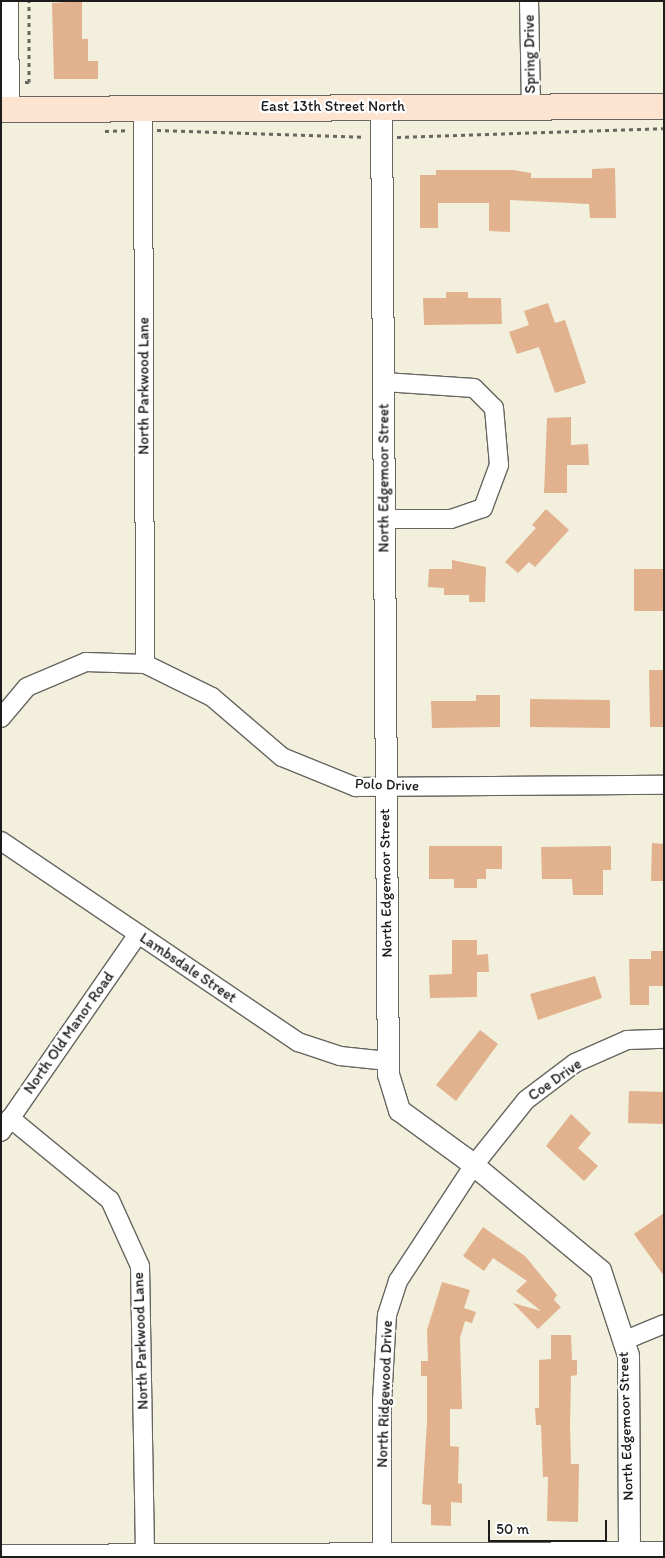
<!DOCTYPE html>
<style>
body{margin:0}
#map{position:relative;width:665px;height:1558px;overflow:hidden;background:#f2efdd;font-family:Itim,sans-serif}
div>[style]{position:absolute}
.building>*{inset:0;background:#e1b28d}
.path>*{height:3px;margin-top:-1.5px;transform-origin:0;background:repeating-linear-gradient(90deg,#676660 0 4px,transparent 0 8px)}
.roads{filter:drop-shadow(1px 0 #676660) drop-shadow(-1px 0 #676660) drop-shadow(0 1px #676660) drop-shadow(0 -1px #676660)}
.minor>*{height:18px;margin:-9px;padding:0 9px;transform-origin:9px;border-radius:9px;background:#fff}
.tertiary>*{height:21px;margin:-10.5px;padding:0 10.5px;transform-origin:10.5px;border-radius:10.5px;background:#fff}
.secondary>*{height:25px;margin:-12.5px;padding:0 12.5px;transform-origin:12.5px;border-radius:12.5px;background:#fde4d1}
span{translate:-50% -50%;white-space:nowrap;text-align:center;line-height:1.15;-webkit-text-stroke:4.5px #fff;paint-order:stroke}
.street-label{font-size:15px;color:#1c1c1c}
.frame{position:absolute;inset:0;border:2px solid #1c1c1c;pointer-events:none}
.scale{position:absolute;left:488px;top:1520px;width:119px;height:22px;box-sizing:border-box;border:2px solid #1c1c1c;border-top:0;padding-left:6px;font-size:15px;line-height:18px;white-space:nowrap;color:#1c1c1c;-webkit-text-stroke:4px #fff;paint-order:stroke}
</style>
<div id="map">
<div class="building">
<div style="clip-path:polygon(82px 1px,82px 39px,88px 39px,88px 61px,98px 61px,98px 79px,54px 79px,52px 3px)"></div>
<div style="clip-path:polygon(615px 168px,616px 218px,590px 218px,589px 204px,510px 200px,510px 232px,489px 231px,489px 203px,438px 203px,438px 228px,420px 228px,420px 175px,436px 175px,436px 170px,513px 170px,531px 173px,531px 178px,592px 178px,592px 169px)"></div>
<div style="clip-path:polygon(446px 292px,468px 292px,468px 298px,501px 298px,502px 324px,424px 325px,423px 298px,446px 298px)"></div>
<div style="clip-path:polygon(548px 303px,555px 323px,565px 320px,586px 383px,555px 393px,539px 347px,517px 354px,509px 332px,529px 325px,524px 311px)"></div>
<div style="clip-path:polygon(571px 417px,571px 445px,588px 444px,589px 465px,567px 465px,567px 493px,544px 493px,547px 418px)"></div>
<div style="clip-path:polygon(546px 509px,569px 530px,535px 567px,529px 562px,518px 573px,505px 562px,536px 528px,532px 525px)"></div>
<div style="clip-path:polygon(452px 560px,486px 567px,485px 602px,469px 602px,469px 595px,444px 595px,444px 588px,428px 587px,429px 569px,452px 569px)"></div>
<div style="clip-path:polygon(634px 569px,664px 569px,664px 611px,634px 611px)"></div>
<div style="clip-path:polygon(649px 670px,664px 670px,664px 727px,650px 727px)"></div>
<div style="clip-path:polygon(476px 695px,500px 695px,500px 727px,432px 728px,431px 701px,476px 701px)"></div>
<div style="clip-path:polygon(530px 699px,610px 700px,610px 728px,530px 727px)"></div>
<div style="clip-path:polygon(652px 843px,664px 844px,664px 881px,651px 881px)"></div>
<div style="clip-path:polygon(429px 846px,502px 846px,502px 869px,486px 869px,486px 879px,477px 879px,477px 888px,454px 888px,454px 879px,429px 879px)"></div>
<div style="clip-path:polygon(611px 846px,611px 870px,603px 870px,603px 895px,573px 895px,572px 879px,542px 879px,541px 847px)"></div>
<div style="clip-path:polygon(452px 940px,477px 940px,477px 955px,488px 954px,489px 972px,477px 972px,477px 997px,430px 998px,429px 975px,452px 974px)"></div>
<div style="clip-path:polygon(651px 951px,664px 951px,664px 986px,649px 986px,649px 1005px,630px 1005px,629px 959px,651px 959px)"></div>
<div style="clip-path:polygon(595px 976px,602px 998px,538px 1020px,530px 994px)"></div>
<div style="clip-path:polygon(480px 1030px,498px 1044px,456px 1101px,436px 1085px)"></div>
<div style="clip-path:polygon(629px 1091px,664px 1092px,664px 1124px,628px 1123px)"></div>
<div style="clip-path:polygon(571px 1114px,591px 1133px,578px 1148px,598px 1166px,584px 1181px,546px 1146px)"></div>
<div style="clip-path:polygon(664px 1213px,664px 1276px,634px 1234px)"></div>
<div style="clip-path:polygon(483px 1227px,525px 1256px,557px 1295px,554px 1300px,561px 1307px,538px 1329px,513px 1303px,541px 1311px,516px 1291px,527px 1281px,493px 1258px,484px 1271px,463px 1256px)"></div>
<div style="clip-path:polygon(442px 1282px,470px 1290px,464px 1308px,476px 1312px,472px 1323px,465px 1321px,460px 1338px,462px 1409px,450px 1409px,450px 1446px,459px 1447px,458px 1483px,462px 1484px,462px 1503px,451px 1502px,451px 1526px,431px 1525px,431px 1505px,422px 1504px,427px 1422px,427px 1376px,421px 1376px,421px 1361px,428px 1361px,427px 1330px)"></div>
<div style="clip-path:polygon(551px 1335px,571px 1335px,572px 1360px,577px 1360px,577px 1375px,571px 1376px,570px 1425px,571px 1464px,579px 1464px,578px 1522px,547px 1521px,548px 1477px,543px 1477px,541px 1425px,536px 1425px,535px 1408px,539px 1408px,539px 1360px,551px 1359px)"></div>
</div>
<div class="path">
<div style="left:25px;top:82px;width:4px"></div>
<div style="left:29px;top:82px;width:81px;rotate:-90deg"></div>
<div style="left:157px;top:130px;width:206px;rotate:1.9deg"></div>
<div style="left:105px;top:131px;width:23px;rotate:-2deg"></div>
<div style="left:397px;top:137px;width:266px;rotate:-1.9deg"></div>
</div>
<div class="roads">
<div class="minor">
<div style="left:9px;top:1px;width:107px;rotate:89.5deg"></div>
<div style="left:529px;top:1px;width:105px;rotate:88.9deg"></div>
<div style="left:143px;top:108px;width:556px;rotate:89.79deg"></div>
<div style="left:384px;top:382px;width:90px;rotate:3.8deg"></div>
<div style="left:474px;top:388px;width:28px;rotate:45deg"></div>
<div style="left:494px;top:408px;width:57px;rotate:85deg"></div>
<div style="left:499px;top:465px;width:46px;rotate:110.4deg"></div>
<div style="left:483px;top:508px;width:34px;rotate:161deg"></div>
<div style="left:451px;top:519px;width:67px;rotate:180deg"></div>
<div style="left:1px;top:718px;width:40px;rotate:-50deg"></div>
<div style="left:27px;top:687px;width:64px;rotate:-23deg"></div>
<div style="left:86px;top:662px;width:59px;rotate:1.9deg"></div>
<div style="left:145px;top:664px;width:75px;rotate:26.2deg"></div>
<div style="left:212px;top:697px;width:92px;rotate:40.6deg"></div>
<div style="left:282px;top:757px;width:80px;rotate:22.1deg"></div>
<div style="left:356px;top:787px;width:308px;rotate:-0.4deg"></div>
<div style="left:1px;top:841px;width:359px;rotate:34.1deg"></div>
<div style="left:298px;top:1042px;width:44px;rotate:18.4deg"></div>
<div style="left:340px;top:1056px;width:48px;rotate:5.9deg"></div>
<div style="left:10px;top:1118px;width:129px;rotate:39.4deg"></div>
<div style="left:110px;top:1200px;width:72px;rotate:65.6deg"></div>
<div style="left:140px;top:1266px;width:291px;rotate:89deg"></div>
<div style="left:1px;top:1132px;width:241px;rotate:-55.3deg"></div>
<div style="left:623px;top:1341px;width:44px;rotate:-22.5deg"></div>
<div style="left:1px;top:1554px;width:663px;rotate:-0.26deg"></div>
<div style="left:382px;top:1557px;width:156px;rotate:-90deg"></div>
<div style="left:382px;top:1401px;width:86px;rotate:-86.7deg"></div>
<div style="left:387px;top:1315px;width:36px;rotate:-72deg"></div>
<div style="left:398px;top:1281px;width:139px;rotate:-56.8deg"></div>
<div style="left:474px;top:1165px;width:83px;rotate:-51.3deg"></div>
<div style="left:526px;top:1100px;width:61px;rotate:-37.1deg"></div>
<div style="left:575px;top:1063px;width:57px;rotate:-23.9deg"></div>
<div style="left:627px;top:1040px;width:37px;rotate:-2deg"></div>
</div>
<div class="tertiary">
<div style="left:381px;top:107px;width:967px;rotate:89.59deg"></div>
<div style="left:388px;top:1074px;width:38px;rotate:73deg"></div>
<div style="left:399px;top:1110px;width:82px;rotate:36deg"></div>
<div style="left:465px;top:1158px;width:175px;rotate:39.7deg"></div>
<div style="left:600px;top:1270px;width:89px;rotate:71.8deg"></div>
<div style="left:628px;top:1355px;width:202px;rotate:89.7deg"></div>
</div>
<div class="secondary">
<div style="left:1px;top:109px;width:663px;rotate:-0.26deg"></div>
</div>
</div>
<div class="street-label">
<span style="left:530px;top:54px;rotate:-91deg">Spring Drive</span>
<span style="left:333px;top:107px">East 13th Street North</span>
<span style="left:144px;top:386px;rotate:-90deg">North Parkwood Lane</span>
<span style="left:384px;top:478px;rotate:-90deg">North Edgemoor Street</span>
<span style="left:387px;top:785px;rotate:2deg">Polo Drive</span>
<span style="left:386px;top:883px;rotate:-91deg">North Edgemoor Street</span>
<span style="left:188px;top:968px;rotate:34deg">Lambsdale Street</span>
<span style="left:69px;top:1033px;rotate:-55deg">North Old Manor Road</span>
<span style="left:555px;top:1080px;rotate:-35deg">Coe Drive</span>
<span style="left:141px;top:1341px;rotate:-92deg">North Parkwood Lane</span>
<span style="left:385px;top:1394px;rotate:-88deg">North Ridgewood Drive</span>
<span style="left:626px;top:1426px;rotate:-92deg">North Edgemoor Street</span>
</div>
<div class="frame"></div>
<div class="scale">50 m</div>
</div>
